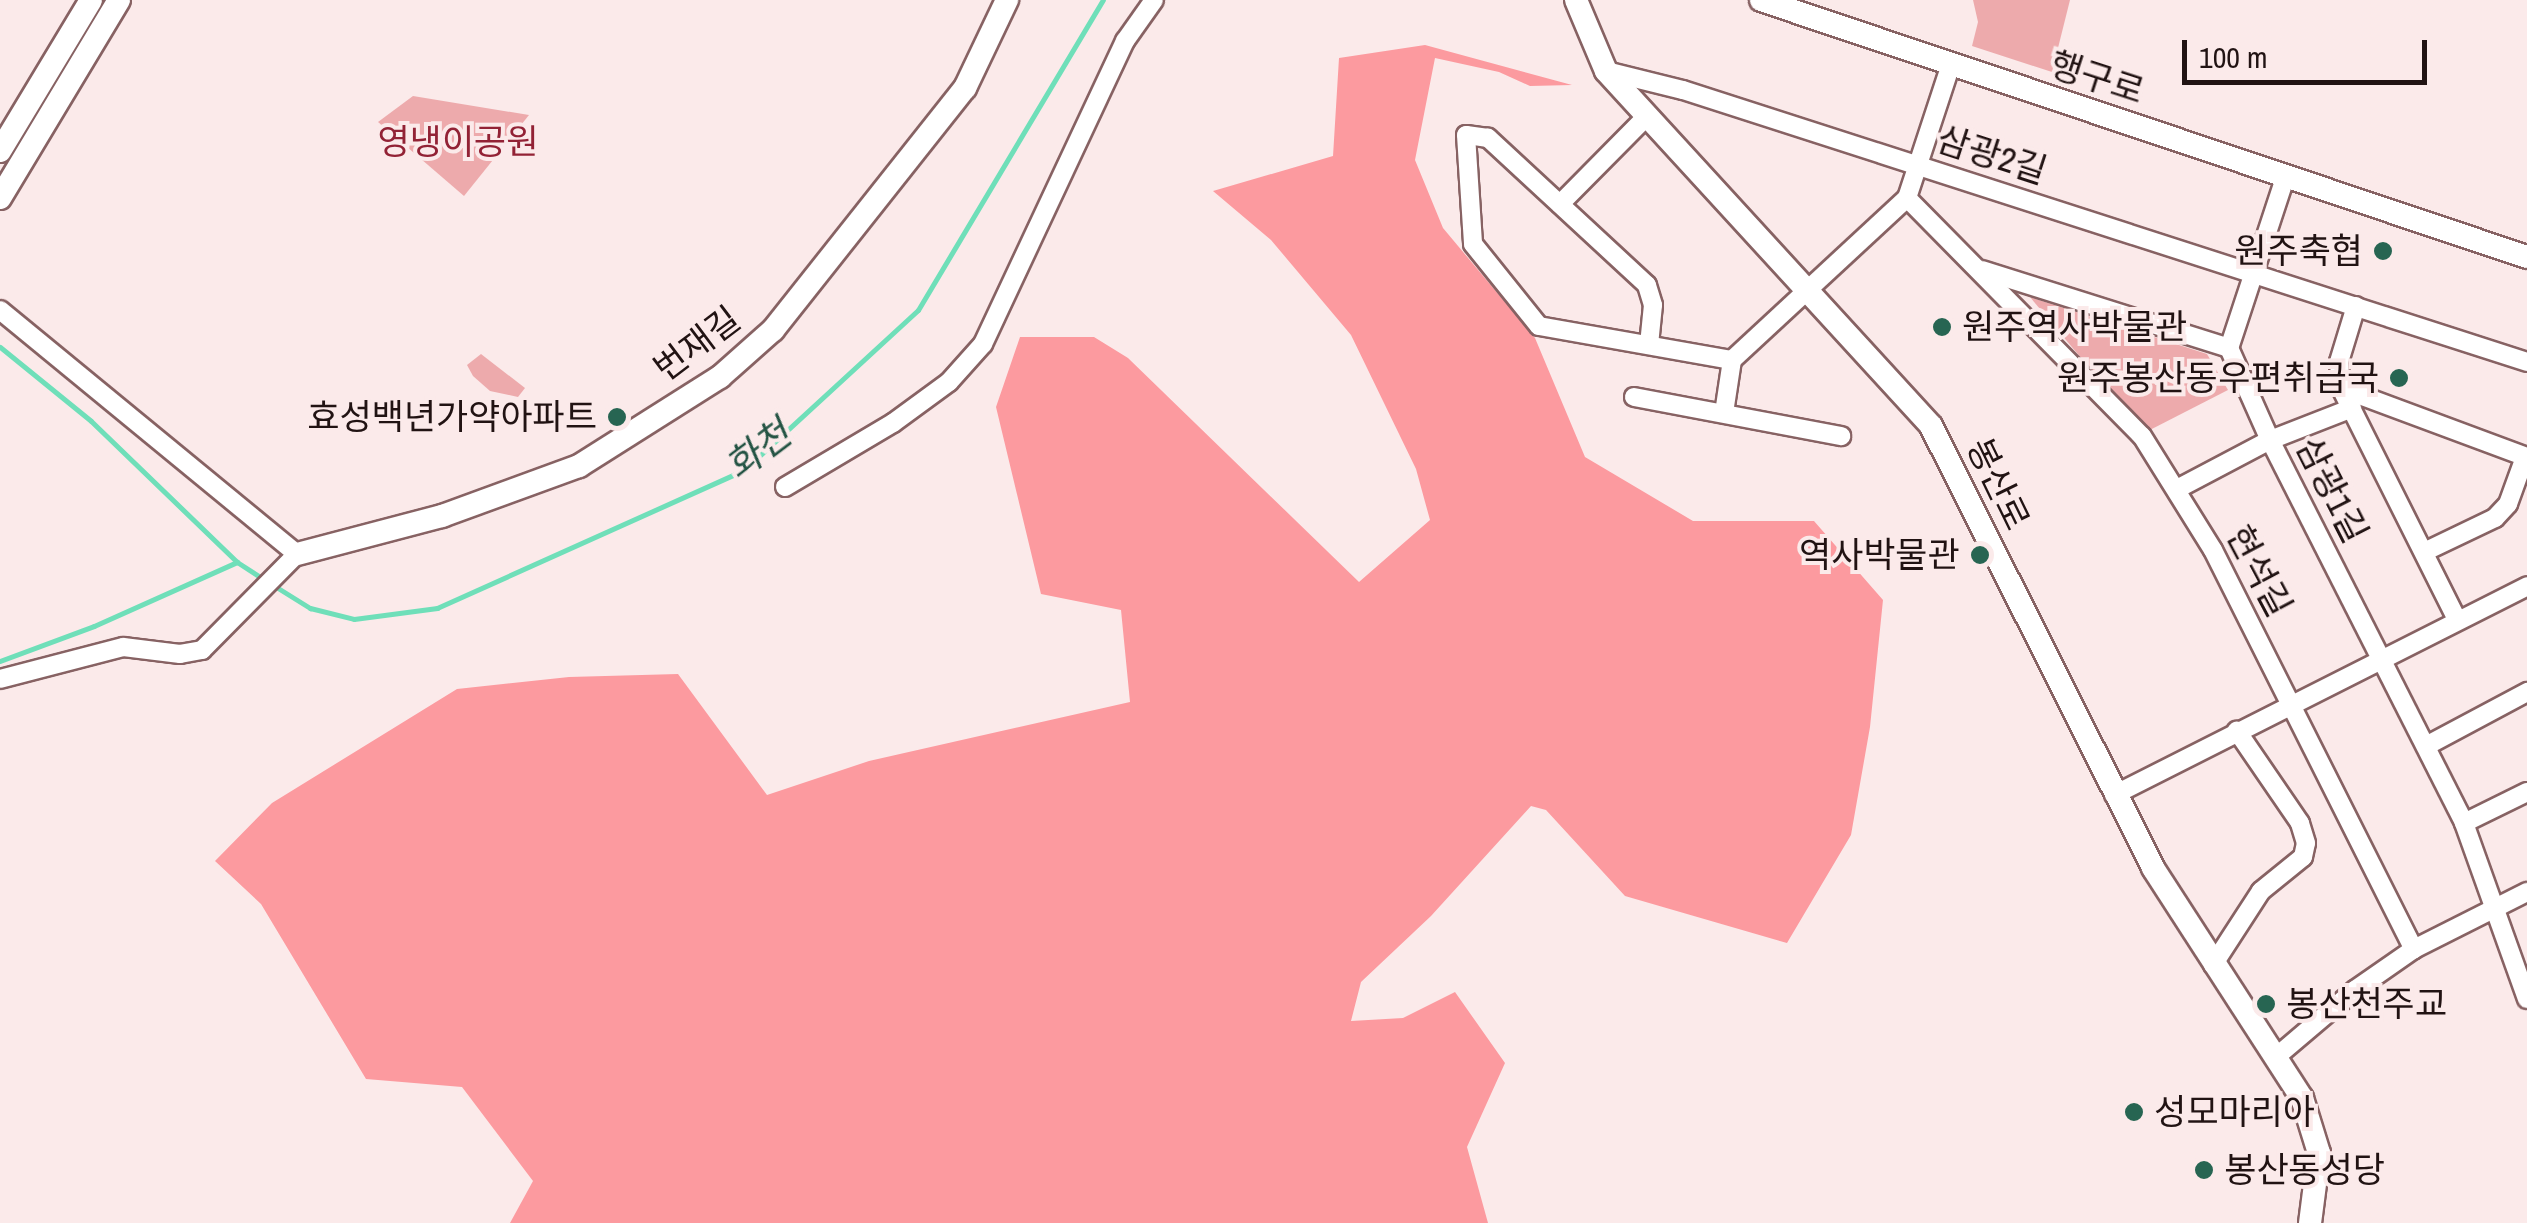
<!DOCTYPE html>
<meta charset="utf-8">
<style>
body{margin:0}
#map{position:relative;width:2527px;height:1223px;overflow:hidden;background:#fbeaea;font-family:"Archivo Narrow","Noto Sans KR",sans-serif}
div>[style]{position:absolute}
.green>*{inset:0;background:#edaaac}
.forest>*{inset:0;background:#fc9a9f}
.stream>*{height:5px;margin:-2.5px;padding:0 2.5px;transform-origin:2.5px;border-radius:2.5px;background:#6fdfb9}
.roads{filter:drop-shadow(2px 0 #876263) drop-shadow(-2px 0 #876263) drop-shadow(0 2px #876263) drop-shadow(0 -2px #876263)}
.street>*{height:18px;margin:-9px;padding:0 9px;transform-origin:9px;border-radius:9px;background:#fff}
.secondary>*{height:22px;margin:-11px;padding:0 11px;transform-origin:11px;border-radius:11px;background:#fff}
.dots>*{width:28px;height:28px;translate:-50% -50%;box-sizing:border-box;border:5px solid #fbeaea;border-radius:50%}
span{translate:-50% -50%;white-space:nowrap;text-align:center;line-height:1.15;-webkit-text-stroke:8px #fbeaea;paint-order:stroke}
.street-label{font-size:35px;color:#211313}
.park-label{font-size:35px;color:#922235}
.poi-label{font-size:35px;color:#211313}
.right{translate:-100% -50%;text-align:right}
.left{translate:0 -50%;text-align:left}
.water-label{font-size:38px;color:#235343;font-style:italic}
.scale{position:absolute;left:2182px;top:40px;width:245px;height:45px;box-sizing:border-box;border:5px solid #211313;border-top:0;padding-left:12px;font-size:30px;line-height:35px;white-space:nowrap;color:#211313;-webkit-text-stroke:8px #fbeaea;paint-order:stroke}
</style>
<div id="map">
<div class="green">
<div style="clip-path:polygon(1973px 0,2070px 0,2052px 72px,1972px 46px,1978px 22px)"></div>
<div style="clip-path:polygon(413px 96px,529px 115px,464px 196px,378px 122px)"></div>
<div style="clip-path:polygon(2030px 297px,2207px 354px,2228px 390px,2144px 433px)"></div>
<div style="clip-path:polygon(481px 354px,525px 388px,518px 397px,490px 391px,473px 376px,467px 365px)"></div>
</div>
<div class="forest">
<div style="clip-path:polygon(1425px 45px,1572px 85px,1530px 86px,1499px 72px,1435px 58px,1415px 160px,1443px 228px,1535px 338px,1585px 457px,1693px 521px,1814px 521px,1883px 600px,1870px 727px,1851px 835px,1787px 943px,1625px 896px,1546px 810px,1531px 806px,1431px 916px,1361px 982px,1351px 1021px,1403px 1018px,1455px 992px,1505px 1063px,1467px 1147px,1488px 1223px,510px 1223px,533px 1181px,462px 1087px,366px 1079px,261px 904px,215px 861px,272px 803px,457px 689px,569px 677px,678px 674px,767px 795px,869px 761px,1130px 702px,1121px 610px,1041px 594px,996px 407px,1020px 337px,1094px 337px,1128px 358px,1359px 582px,1430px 520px,1416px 469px,1351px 335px,1271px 240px,1213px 191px,1333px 156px,1339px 58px)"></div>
</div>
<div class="stream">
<div style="left:0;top:347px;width:117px;rotate:39.1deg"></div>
<div style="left:91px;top:421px;width:203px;rotate:44deg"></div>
<div style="left:237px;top:562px;width:31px;rotate:33deg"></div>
<div style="left:273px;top:585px;width:44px;rotate:31.9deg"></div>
<div style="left:310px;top:608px;width:45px;rotate:14deg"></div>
<div style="left:354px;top:619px;width:84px;rotate:-7.5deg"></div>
<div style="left:437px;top:608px;width:337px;rotate:-24.2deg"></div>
<div style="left:744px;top:470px;width:236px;rotate:-42.6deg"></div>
<div style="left:918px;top:310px;width:361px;rotate:-59.2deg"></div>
<div style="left:0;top:661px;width:100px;rotate:-20.4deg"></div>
<div style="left:94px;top:626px;width:157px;rotate:-24.1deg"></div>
</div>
<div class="roads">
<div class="street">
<div style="left:1606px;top:71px;width:79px;rotate:13.9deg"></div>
<div style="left:1683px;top:90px;width:887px;rotate:17.86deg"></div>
<div style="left:2285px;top:178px;width:179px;rotate:108.2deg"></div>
<div style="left:2229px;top:348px;width:101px;rotate:66deg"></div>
<div style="left:2270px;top:440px;width:429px;rotate:63.1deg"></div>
<div style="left:2464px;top:823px;width:187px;rotate:70.3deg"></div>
<div style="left:1907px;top:198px;width:334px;rotate:45.4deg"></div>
<div style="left:2142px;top:436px;width:134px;rotate:58.1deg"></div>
<div style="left:2213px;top:550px;width:447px;rotate:63.3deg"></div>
<div style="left:1560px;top:204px;width:125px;rotate:-45.3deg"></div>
<div style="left:1982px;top:270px;width:259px;rotate:17.5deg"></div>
<div style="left:2356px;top:306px;width:59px;rotate:106.9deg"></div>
<div style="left:2339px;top:362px;width:26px;rotate:86deg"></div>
<div style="left:2341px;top:388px;width:259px;rotate:63.4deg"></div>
<div style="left:0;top:310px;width:384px;rotate:39.4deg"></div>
<div style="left:297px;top:554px;width:135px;rotate:134.7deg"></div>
<div style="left:202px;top:650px;width:22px;rotate:170deg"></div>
<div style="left:180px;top:654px;width:57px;rotate:-173deg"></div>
<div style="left:123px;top:647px;width:127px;rotate:165.4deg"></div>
<div style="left:1649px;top:345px;width:40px;rotate:-84.3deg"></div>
<div style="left:1653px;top:305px;width:21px;rotate:-107deg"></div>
<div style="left:1647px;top:285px;width:217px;rotate:-137.2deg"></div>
<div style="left:1488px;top:138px;width:22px;rotate:-172deg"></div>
<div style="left:1466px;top:135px;width:109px;rotate:86.3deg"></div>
<div style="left:1473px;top:244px;width:105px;rotate:51.2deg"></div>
<div style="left:1539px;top:326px;width:196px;rotate:10deg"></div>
<div style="left:2341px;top:388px;width:198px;rotate:20.4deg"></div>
<div style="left:1634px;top:397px;width:211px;rotate:10.7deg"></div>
<div style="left:1724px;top:413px;width:54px;rotate:-81.4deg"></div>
<div style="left:1732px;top:360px;width:238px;rotate:-42.8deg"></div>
<div style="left:1907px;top:198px;width:138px;rotate:-71.8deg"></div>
<div style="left:785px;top:487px;width:126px;rotate:-30.7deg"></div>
<div style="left:893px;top:423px;width:69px;rotate:-36.2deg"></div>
<div style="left:949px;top:382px;width:51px;rotate:-48.2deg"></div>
<div style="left:983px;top:344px;width:335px;rotate:-64.9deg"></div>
<div style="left:1125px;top:41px;width:50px;rotate:-54.7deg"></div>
<div style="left:2177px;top:489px;width:105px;rotate:-27.8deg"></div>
<div style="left:2270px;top:440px;width:88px;rotate:-21.3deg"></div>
<div style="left:2424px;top:552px;width:79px;rotate:-25.6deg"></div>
<div style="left:2495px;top:518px;width:19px;rotate:-47deg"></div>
<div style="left:2508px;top:504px;width:50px;rotate:-70.1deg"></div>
<div style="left:2426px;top:746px;width:115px;rotate:-28.1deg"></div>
<div style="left:2114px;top:795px;width:463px;rotate:-26.8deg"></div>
<div style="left:2464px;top:823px;width:70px;rotate:-26.2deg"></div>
<div style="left:2213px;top:965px;width:88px;rotate:-57deg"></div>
<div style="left:2261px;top:891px;width:54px;rotate:-39deg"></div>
<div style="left:2303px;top:857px;width:14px;rotate:-78deg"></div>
<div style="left:2306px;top:843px;width:21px;rotate:-107deg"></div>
<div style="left:2300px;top:823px;width:112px;rotate:-124.4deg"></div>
<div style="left:2276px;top:1057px;width:104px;rotate:-40.3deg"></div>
<div style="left:2355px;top:990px;width:72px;rotate:-34.8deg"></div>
<div style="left:2414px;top:949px;width:127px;rotate:-26.8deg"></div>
</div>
<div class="secondary">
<div style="left:1576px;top:0;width:77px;rotate:67.1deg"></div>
<div style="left:1606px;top:71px;width:481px;rotate:47.5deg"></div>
<div style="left:1931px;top:426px;width:495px;rotate:63.3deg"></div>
<div style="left:2153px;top:868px;width:274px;rotate:57.1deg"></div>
<div style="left:2302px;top:1098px;width:58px;rotate:72.8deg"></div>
<div style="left:2319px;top:1153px;width:71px;rotate:97.3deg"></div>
<div style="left:1761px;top:0;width:808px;rotate:18.55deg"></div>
<div style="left:0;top:151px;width:176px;rotate:-58.9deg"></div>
<div style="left:0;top:198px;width:231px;rotate:-59deg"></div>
<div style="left:297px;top:554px;width:150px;rotate:-14.7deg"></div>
<div style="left:442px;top:516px;width:146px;rotate:-20.1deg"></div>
<div style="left:579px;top:466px;width:167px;rotate:-32.3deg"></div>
<div style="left:720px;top:377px;width:71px;rotate:-41.6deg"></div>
<div style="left:773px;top:330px;width:309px;rotate:-51.6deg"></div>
<div style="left:965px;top:88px;width:98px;rotate:-64.5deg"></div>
</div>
</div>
<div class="dots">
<div style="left:2383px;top:251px;background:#276552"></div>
<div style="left:1942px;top:327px;background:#276552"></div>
<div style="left:2399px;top:378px;background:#276552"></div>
<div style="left:617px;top:417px;background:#276552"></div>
<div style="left:1980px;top:555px;background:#276552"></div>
<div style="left:2266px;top:1004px;background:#276552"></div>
<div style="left:2134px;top:1112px;background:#276552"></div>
<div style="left:2204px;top:1170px;background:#276552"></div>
</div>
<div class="street-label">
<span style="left:2097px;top:78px;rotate:18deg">행구로</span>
<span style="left:1992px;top:155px;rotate:18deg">삼광2길</span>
<span style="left:697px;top:344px;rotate:-37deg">번재길</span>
<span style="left:1998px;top:484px;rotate:64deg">봉산로</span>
<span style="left:2332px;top:490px;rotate:63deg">삼광1길</span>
<span style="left:2259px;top:571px;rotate:62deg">현석길</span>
</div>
<div class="park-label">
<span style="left:458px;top:142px">영냉이공원</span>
</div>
<div class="poi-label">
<span class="right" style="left:2363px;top:251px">원주축협</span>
<span class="left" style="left:1962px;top:327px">원주역사박물관</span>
<span class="right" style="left:2379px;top:378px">원주봉산동우편취급국</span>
<span class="right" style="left:597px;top:417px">효성백년가약아파트</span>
<span class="right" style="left:1960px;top:555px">역사박물관</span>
<span class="left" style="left:2286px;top:1004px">봉산천주교</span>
<span class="left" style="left:2154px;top:1112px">성모마리아</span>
<span class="left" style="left:2224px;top:1170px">봉산동성당</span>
</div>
<div class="water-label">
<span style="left:758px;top:450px;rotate:-37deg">화천</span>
</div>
<div class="scale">100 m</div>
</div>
